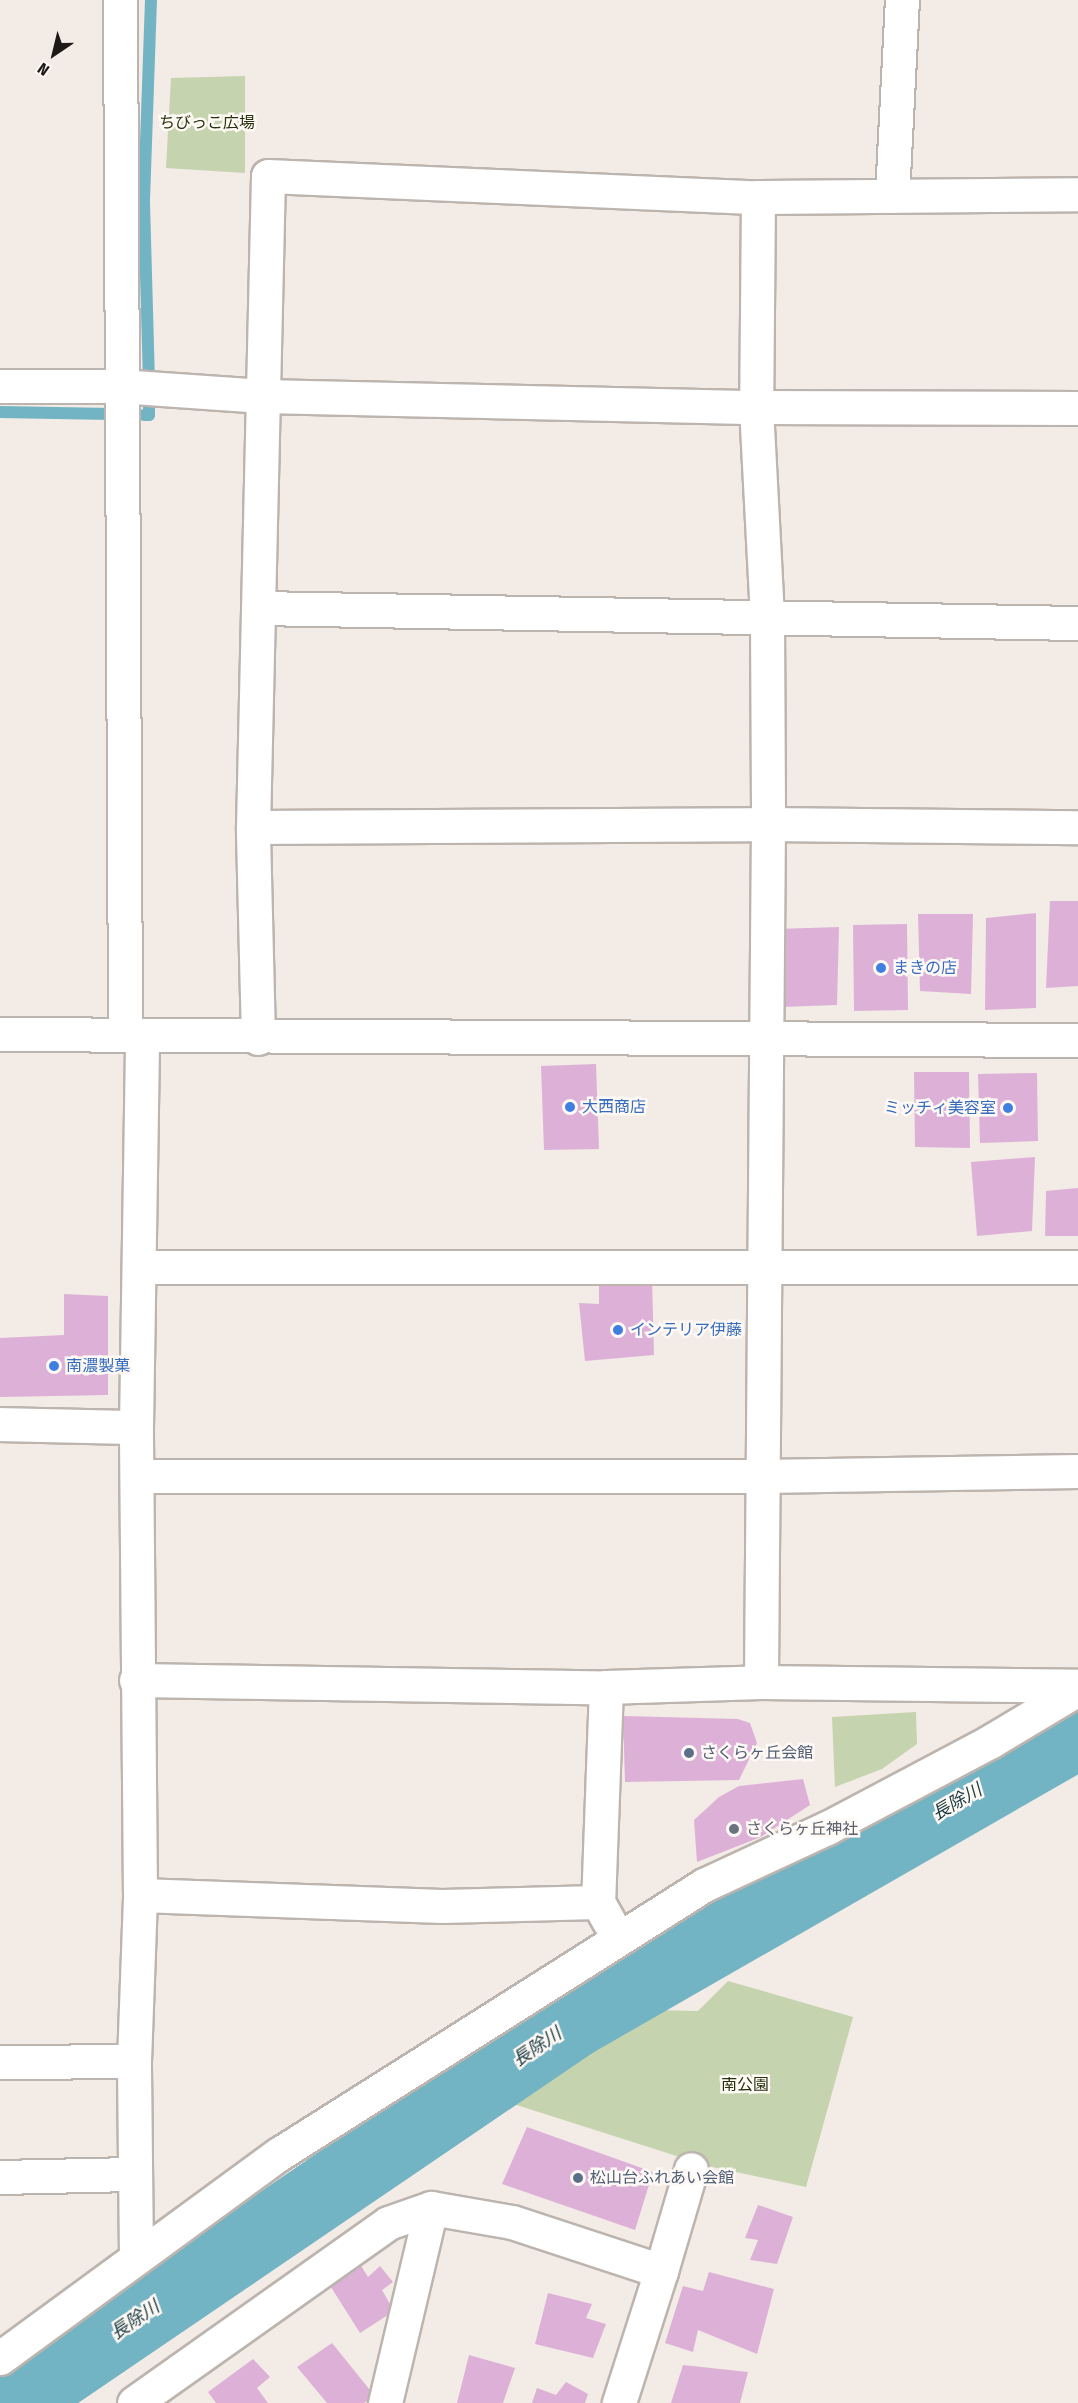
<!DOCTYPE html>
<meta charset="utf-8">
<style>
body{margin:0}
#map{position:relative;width:1078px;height:2403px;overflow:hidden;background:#f3ebe5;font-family:"Fira Sans Condensed","Noto Sans JP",sans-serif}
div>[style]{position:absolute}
.green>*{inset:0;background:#c5d4af}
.stream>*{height:12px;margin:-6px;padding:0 6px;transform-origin:6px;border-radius:6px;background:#72b3c4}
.river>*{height:72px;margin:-36px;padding:0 36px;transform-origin:36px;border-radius:36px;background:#72b3c4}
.building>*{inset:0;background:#ddb1d7}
.roads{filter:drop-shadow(2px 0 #bcb4ae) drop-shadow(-2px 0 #bcb4ae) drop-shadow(0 2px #bcb4ae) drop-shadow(0 -2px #bcb4ae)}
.minor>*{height:33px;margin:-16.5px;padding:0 16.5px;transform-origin:16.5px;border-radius:16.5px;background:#fff}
.dots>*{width:16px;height:16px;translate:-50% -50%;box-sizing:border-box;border:3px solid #fef9f5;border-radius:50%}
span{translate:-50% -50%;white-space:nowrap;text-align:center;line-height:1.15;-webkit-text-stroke:5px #fef9f5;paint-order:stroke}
.park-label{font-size:16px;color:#26320d}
.shop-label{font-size:16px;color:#366cbe}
.left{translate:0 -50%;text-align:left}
.right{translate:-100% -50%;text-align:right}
.service-label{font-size:16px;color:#4e5e75}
.worship-label{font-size:16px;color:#5b616d}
.water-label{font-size:18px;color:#183840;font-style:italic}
.north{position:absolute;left:24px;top:24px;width:60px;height:60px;-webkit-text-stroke:4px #fef9f5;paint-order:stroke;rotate:215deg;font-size:16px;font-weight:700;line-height:24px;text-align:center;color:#1c1917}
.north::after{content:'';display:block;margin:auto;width:21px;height:27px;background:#1c1917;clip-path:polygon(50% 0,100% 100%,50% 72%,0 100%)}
</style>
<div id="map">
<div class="green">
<div style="clip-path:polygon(245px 76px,245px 173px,166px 168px,171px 78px)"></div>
<div style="clip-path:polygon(916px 1712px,917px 1744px,882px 1769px,835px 1787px,832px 1717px)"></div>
<div style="clip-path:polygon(728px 1981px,853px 2017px,806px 2187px,708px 2166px,507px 2102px,656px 2010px,698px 2011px)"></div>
</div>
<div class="stream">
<div style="left:149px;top:382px;width:182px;rotate:-91.6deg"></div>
<div style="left:144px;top:200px;width:200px;rotate:-88deg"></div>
<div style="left:0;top:412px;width:112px;rotate:1deg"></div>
<div style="left:144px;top:415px;width:5px"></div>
<div style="left:149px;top:415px;width:8px;rotate:-90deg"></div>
</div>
<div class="river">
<div style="left:24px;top:2403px;width:30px;rotate:-45deg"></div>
<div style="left:45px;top:2382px;width:640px;rotate:-34.24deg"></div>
<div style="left:574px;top:2022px;width:581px;rotate:-29.83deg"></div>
</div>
<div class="building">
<div style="clip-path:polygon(1050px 901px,1078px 901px,1078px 986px,1046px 988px)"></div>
<div style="clip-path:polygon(1036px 913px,1036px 1008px,985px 1010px,986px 918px)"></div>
<div style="clip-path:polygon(918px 914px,973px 914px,971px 994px,920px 991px)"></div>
<div style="clip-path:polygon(907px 924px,908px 1010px,854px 1011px,853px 925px)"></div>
<div style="clip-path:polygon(839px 927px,837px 1005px,781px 1007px,776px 929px)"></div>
<div style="clip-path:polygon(596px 1064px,599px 1149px,544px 1150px,541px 1066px)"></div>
<div style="clip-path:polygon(914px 1072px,969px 1072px,970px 1148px,915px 1147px)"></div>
<div style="clip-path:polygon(1037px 1073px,1038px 1141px,980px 1143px,978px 1074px)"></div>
<div style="clip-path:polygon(1035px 1157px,1032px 1231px,977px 1236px,971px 1162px)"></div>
<div style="clip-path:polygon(1078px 1188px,1078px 1236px,1045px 1236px,1046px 1191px)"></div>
<div style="clip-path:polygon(599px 1278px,652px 1278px,654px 1355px,585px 1361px,579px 1303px,599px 1304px)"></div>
<div style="clip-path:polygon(64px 1294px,108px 1296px,108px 1395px,0 1397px,0 1338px,64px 1335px)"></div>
<div style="clip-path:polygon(623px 1716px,738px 1719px,750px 1723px,757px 1743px,739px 1780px,625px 1782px)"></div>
<div style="clip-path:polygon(803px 1779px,810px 1805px,761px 1837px,697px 1862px,694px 1820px,719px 1797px,739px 1786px)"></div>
<div style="clip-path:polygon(527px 2127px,653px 2172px,635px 2230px,502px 2184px)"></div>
<div style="clip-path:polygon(758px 2205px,793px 2217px,777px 2264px,750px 2260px,758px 2240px,745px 2238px)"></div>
<div style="clip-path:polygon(358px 2261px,368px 2277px,380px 2266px,393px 2282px,382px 2290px,394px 2311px,360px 2333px,329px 2284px)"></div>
<div style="clip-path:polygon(709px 2272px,774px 2289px,757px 2354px,698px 2330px,693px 2352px,665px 2343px,683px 2286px,703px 2291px)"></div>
<div style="clip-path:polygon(548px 2293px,592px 2304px,586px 2318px,606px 2324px,593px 2358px,535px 2344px)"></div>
<div style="clip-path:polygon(332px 2343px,374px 2395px,364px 2403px,327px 2403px,297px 2367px)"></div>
<div style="clip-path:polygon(469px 2355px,515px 2368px,503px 2403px,457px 2403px)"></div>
<div style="clip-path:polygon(253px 2359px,270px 2377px,257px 2388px,268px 2403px,216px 2403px,208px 2392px)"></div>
<div style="clip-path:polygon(683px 2365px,748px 2372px,740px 2403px,671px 2403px)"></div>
<div style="clip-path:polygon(566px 2382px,588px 2394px,585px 2403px,532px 2403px,537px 2388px,556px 2395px)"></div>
</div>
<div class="roads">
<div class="minor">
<div style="left:120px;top:0;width:1035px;rotate:89.72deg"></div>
<div style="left:892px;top:196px;width:196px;rotate:-87.1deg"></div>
<div style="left:758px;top:197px;width:210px;rotate:90.5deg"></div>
<div style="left:756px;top:407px;width:212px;rotate:87deg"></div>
<div style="left:767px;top:619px;width:205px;rotate:89.7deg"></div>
<div style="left:768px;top:824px;width:858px;rotate:90.47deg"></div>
<div style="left:0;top:386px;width:119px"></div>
<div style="left:119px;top:386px;width:144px;rotate:4deg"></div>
<div style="left:263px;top:396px;width:493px;rotate:1.3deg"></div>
<div style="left:756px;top:407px;width:322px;rotate:0.2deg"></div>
<div style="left:258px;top:608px;width:820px;rotate:1.05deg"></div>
<div style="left:253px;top:827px;width:515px;rotate:-0.33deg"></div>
<div style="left:768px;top:824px;width:310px;rotate:0.6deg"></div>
<div style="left:0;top:1034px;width:1078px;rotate:0.32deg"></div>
<div style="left:258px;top:1038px;width:211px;rotate:-91.4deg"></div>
<div style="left:253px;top:827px;width:651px;rotate:-88.68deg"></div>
<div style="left:268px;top:176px;width:490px;rotate:2.5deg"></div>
<div style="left:758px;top:197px;width:320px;rotate:-0.5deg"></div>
<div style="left:141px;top:1267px;width:937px"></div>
<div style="left:0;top:1424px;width:136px;rotate:1.3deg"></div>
<div style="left:139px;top:1476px;width:622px"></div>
<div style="left:761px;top:1476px;width:317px;rotate:-0.9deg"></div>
<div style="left:136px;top:1680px;width:470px;rotate:0.9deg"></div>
<div style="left:606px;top:1687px;width:155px;rotate:-1.8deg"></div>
<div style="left:761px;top:1682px;width:317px;rotate:0.7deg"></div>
<div style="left:606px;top:1687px;width:215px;rotate:92.1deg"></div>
<div style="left:598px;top:1902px;width:23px;rotate:61deg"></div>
<div style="left:140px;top:1895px;width:302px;rotate:2.1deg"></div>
<div style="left:442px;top:1906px;width:156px;rotate:-1.5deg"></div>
<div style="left:0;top:2062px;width:134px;rotate:-0.4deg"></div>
<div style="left:0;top:2177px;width:135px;rotate:-1.3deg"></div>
<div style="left:136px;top:2258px;width:197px;rotate:-90.6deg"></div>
<div style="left:134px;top:2061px;width:166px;rotate:-87.9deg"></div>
<div style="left:140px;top:1895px;width:468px;rotate:-90.5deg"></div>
<div style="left:136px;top:1427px;width:392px;rotate:-89.1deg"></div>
<div style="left:661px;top:2271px;width:106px;rotate:-73.6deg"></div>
<div style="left:0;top:2358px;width:346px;rotate:-36.2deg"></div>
<div style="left:279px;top:2154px;width:503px;rotate:-32.33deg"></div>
<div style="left:704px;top:1885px;width:136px;rotate:-24.9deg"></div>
<div style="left:827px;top:1828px;width:186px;rotate:-27.9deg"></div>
<div style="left:991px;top:1741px;width:101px;rotate:-30.9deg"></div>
<div style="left:134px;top:2403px;width:311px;rotate:-35.3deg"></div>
<div style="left:388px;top:2223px;width:46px;rotate:-19.2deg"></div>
<div style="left:431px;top:2208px;width:82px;rotate:9.8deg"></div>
<div style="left:512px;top:2222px;width:157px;rotate:18.2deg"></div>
<div style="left:661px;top:2271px;width:139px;rotate:107.7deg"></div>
<div style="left:385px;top:2403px;width:200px;rotate:-76.7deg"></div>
</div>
</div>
<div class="dots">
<div style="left:881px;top:968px;background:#3f7fe0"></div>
<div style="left:570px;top:1107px;background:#3f7fe0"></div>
<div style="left:1008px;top:1108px;background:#3f7fe0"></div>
<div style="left:618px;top:1330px;background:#3f7fe0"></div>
<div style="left:54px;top:1366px;background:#3f7fe0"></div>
<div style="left:689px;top:1753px;background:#5c6f8a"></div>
<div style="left:734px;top:1829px;background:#6b7280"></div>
<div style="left:578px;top:2178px;background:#5c6f8a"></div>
</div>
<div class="park-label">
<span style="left:207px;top:123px">ちびっこ広場</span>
<span style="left:745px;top:2085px">南公園</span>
</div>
<div class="shop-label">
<span class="left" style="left:893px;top:968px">まきの店</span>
<span class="left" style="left:582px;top:1107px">大西商店</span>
<span class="right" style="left:996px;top:1108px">ミッチィ美容室</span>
<span class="left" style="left:630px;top:1330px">インテリア伊藤</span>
<span class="left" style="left:66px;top:1366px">南濃製菓</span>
</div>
<div class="service-label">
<span class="left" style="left:701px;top:1753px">さくらヶ丘会館</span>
<span class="left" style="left:590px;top:2178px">松山台ふれあい会館</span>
</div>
<div class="worship-label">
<span class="left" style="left:746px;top:1829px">さくらヶ丘神社</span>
</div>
<div class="water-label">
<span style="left:957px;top:1802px;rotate:-30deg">長除川</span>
<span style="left:537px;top:2047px;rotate:-34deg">長除川</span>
<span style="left:135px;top:2320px;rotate:-34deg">長除川</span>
</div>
<div class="north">N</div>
</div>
